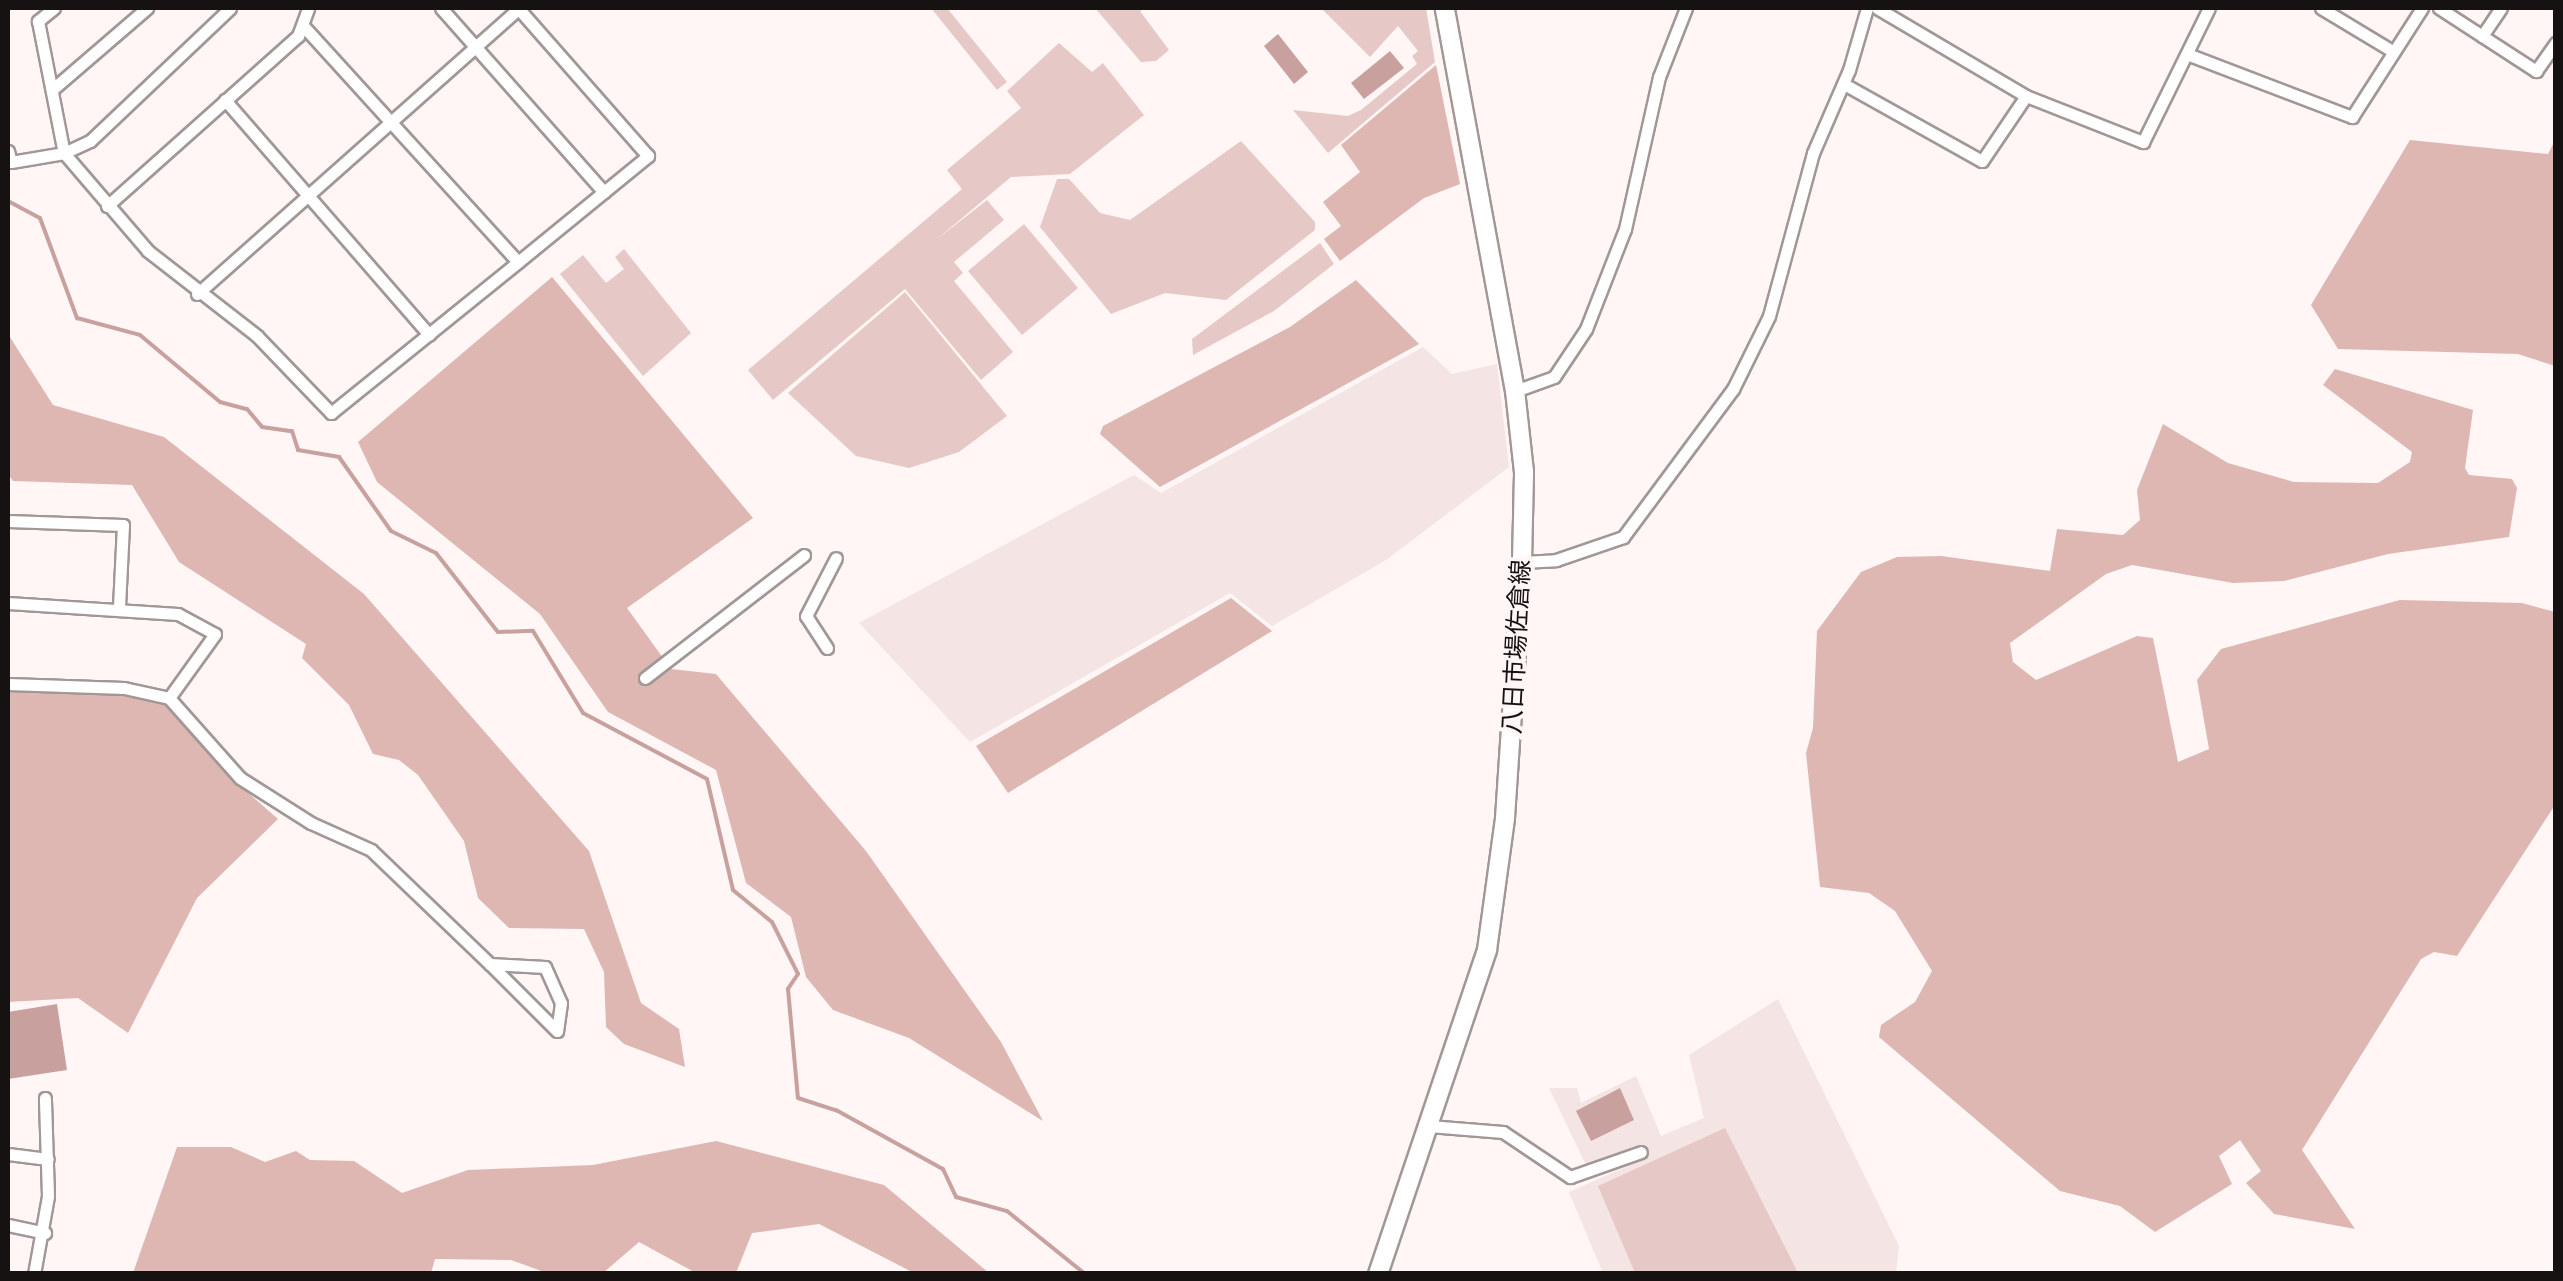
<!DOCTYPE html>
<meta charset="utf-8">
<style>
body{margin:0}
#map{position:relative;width:2563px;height:1281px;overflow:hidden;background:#fff6f5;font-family:"Nunito Sans","Noto Sans JP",sans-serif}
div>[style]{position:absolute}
.built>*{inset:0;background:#f4e4e3}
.green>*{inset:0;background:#e6c9c6}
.forest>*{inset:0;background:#deb7b3}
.water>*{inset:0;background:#c8a19e}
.stream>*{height:4px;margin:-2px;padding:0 2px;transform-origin:2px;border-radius:2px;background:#c8a19e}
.roads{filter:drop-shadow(2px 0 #a19796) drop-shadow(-2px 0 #a19796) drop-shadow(0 2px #a19796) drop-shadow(0 -2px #a19796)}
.minor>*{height:11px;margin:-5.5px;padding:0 5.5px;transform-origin:5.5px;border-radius:5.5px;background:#fff}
.secondary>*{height:18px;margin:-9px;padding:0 9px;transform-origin:9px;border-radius:9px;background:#fff}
span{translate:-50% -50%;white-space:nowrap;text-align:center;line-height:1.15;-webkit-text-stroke:8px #fff6f5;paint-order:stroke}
.street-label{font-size:25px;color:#161212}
.frame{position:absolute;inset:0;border:10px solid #161212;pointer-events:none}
</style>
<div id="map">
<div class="built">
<div style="clip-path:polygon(1423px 347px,1452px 374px,1497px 364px,1509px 467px,1386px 560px,1272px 626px,1230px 593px,970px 742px,859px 623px,1134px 475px,1161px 493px)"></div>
<div style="clip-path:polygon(1778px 999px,1899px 1246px,1896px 1273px,1603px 1273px,1569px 1192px,1644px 1159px,1637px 1146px,1588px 1169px,1549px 1088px,1577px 1088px,1581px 1103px,1636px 1076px,1661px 1136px,1704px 1118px,1689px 1055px)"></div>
</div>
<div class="green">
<div style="clip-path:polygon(931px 8px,947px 8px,1007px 82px,997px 90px)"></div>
<div style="clip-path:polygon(1095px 8px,1145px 8px,1140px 11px,1169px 50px,1156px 61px,1141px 62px)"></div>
<div style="clip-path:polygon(1321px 8px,1426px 8px,1435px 62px,1328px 153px,1293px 110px,1348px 116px,1361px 110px,1417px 64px,1412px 56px,1418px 51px,1398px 26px,1370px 57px)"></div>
<div style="clip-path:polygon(1059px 43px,1092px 72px,1103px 63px,1144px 115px,1070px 174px,1011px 177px,936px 240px,987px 200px,1004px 220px,954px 262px,963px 273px,954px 281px,1013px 352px,981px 380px,905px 289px,773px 400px,748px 370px,962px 189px,947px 170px,1021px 108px,1007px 91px)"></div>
<div style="clip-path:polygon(1241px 141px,1315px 222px,1315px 230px,1226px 300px,1165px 293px,1111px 314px,1040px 227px,1057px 179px,1069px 179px,1100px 213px,1130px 220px)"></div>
<div style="clip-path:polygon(1024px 224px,1078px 288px,1022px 335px,968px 271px)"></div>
<div style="clip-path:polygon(1320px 243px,1334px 264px,1274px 311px,1193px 355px,1192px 339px)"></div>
<div style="clip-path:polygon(624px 249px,691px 333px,643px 376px,560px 274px,583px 255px,606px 283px,624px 269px,615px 257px)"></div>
<div style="clip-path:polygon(905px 292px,1007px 416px,959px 452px,909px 468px,856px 456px,788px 393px)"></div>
<div style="clip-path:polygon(1725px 1128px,1798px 1273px,1635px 1273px,1598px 1186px)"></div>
</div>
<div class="forest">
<div style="clip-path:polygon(1436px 65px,1460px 184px,1424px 198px,1340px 261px,1324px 239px,1341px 226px,1323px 202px,1360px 172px,1341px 145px)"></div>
<div style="clip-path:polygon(2410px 140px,2548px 154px,2555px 140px,2555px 366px,2518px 354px,2338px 349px,2311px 305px)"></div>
<div style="clip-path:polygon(552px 277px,753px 518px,627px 608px,671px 669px,716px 674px,866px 851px,1001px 1042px,1043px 1121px,909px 1038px,833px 1010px,806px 977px,791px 917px,746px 883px,716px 770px,608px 712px,540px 614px,377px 482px,358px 442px)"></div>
<div style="clip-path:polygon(1356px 280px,1419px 344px,1160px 487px,1100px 434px,1103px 426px,1290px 327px)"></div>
<div style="clip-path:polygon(8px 334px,53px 405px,164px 437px,364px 594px,589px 851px,641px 1003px,679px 1029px,685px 1067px,624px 1044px,606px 1027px,604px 972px,584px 929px,509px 928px,478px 898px,464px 841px,418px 775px,399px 760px,373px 754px,349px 705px,302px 658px,306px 644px,179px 562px,132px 485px,13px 481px,8px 474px)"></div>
<div style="clip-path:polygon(2335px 369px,2473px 410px,2465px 468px,2469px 475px,2512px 479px,2517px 488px,2509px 537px,2388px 554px,2284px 581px,2233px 583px,2132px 565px,2106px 574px,2010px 643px,2013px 662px,2036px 680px,2137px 636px,2153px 638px,2178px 762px,2209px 749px,2197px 680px,2221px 649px,2400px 600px,2522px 603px,2555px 612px,2555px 805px,2457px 956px,2434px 952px,2421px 959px,2302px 1150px,2355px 1229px,2274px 1214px,2246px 1183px,2261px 1171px,2240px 1140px,2219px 1156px,2232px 1184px,2155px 1232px,2120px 1206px,2060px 1191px,1879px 1037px,1881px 1025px,1915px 1002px,1932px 971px,1895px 911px,1869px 893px,1820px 887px,1806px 753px,1813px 728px,1817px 631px,1861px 572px,1897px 557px,1941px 556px,2050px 571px,2057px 529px,2123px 535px,2140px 520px,2137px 490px,2163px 424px,2228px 463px,2294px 482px,2378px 483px,2410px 462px,2412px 452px,2323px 385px)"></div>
<div style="clip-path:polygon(1231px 598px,1272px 631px,1008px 793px,976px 746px)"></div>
<div style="clip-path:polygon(8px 690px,123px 694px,168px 703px,238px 784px,278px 819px,197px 898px,128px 1033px,78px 998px,8px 1002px)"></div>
<div style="clip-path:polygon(716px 1141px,884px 1185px,989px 1273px,914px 1273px,819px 1224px,752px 1233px,736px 1273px,696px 1273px,639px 1242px,603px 1273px,547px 1273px,511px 1260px,435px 1259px,431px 1273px,133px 1273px,177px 1147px,231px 1147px,265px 1162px,296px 1151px,310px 1160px,354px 1161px,402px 1193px,468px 1170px,593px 1165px)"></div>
</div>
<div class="water">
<div style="clip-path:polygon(1278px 34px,1308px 72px,1294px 84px,1264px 46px)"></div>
<div style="clip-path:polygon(1390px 51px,1404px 68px,1364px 99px,1351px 83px)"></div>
<div style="clip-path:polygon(57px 1004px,67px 1070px,8px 1079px,8px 1012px)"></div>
<div style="clip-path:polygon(1620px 1088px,1634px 1120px,1591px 1141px,1576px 1111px)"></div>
</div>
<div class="stream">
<div style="left:8px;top:201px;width:36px;rotate:28deg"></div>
<div style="left:40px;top:218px;width:107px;rotate:69.7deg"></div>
<div style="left:77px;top:318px;width:65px;rotate:15.1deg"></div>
<div style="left:140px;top:335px;width:104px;rotate:39.9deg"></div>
<div style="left:220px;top:402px;width:28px;rotate:15deg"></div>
<div style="left:247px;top:409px;width:23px;rotate:50deg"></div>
<div style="left:262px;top:427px;width:30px;rotate:8deg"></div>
<div style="left:292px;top:431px;width:20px;rotate:72deg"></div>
<div style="left:298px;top:450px;width:42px;rotate:9.7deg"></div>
<div style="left:339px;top:457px;width:90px;rotate:54.9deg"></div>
<div style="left:391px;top:531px;width:50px;rotate:26.1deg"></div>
<div style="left:436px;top:553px;width:100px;rotate:51.9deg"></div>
<div style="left:498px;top:632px;width:35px;rotate:-2deg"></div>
<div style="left:533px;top:631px;width:96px;rotate:58.6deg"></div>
<div style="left:583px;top:713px;width:140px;rotate:28deg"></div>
<div style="left:707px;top:779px;width:114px;rotate:76.8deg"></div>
<div style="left:733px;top:890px;width:50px;rotate:39.4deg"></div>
<div style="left:772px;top:922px;width:58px;rotate:63.4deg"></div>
<div style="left:798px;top:974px;width:18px;rotate:124deg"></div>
<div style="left:788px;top:989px;width:109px;rotate:84.8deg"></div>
<div style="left:798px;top:1098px;width:40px;rotate:18deg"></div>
<div style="left:836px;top:1110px;width:122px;rotate:28.9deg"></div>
<div style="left:943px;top:1169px;width:31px;rotate:65deg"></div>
<div style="left:956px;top:1197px;width:53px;rotate:15.4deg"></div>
<div style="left:1007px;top:1211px;width:100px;rotate:38.9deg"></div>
</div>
<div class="roads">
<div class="minor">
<div style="left:54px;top:8px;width:21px;rotate:141deg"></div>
<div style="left:38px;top:21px;width:135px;rotate:78.9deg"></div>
<div style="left:64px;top:153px;width:129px;rotate:49.4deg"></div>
<div style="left:148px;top:251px;width:138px;rotate:37.9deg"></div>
<div style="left:257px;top:336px;width:107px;rotate:46.1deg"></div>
<div style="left:331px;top:413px;width:240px;rotate:-38.9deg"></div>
<div style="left:518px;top:262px;width:318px;rotate:-132.3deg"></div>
<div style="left:441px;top:8px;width:246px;rotate:48.5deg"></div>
<div style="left:1877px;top:8px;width:173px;rotate:30.6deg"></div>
<div style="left:2026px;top:96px;width:126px;rotate:21.5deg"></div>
<div style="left:2143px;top:142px;width:149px;rotate:-63.8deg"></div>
<div style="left:2321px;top:8px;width:85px;rotate:31.1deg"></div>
<div style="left:2439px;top:8px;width:116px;rotate:33deg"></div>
<div style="left:2536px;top:71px;width:35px;rotate:-55deg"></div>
<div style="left:2482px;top:36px;width:34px;rotate:-56deg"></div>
<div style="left:2187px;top:54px;width:177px;rotate:20.9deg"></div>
<div style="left:2352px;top:117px;width:130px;rotate:-57.3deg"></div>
<div style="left:1844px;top:84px;width:158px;rotate:29.2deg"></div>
<div style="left:1982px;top:161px;width:78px;rotate:-55.9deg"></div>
<div style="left:54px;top:88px;width:123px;rotate:-40.7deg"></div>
<div style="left:225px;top:100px;width:311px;rotate:49deg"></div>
<div style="left:8px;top:151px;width:11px;rotate:75deg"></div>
<div style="left:11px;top:162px;width:54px;rotate:-9.6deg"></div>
<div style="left:64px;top:153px;width:29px;rotate:-25deg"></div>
<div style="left:90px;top:141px;width:193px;rotate:-43.5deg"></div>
<div style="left:107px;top:206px;width:256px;rotate:-41.7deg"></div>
<div style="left:298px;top:36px;width:30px;rotate:-70deg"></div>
<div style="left:518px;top:262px;width:168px;rotate:-39.2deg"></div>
<div style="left:648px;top:156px;width:197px;rotate:-131.3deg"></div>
<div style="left:197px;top:294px;width:431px;rotate:-41.6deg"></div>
<div style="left:1515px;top:391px;width:41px;rotate:-19.7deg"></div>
<div style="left:1554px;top:377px;width:58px;rotate:-56.3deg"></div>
<div style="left:1586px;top:329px;width:107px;rotate:-68.7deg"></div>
<div style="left:1625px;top:229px;width:156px;rotate:-77.4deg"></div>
<div style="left:1659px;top:77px;width:74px;rotate:-68.6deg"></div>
<div style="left:8px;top:521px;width:115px;rotate:2deg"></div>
<div style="left:123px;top:525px;width:83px;rotate:92.8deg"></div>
<div style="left:1522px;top:562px;width:34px;rotate:-3deg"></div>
<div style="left:1556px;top:560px;width:71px;rotate:-18.9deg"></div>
<div style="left:1623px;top:537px;width:184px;rotate:-53.4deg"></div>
<div style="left:1733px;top:389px;width:81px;rotate:-63.7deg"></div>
<div style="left:1769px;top:316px;width:169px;rotate:-74.9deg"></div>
<div style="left:1813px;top:153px;width:90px;rotate:-66.6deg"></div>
<div style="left:1849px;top:70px;width:65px;rotate:-73.8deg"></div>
<div style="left:8px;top:603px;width:170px;rotate:3.7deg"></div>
<div style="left:178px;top:614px;width:42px;rotate:28.4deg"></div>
<div style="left:215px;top:634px;width:79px;rotate:125.7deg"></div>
<div style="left:827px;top:648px;width:38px;rotate:-123deg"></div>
<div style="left:806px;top:616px;width:65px;rotate:-62.7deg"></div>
<div style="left:645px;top:678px;width:201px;rotate:-37.7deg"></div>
<div style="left:8px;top:684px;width:116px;rotate:2deg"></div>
<div style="left:124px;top:688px;width:46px;rotate:12.5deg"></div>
<div style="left:169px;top:698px;width:107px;rotate:48.4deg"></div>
<div style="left:240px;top:778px;width:84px;rotate:32.4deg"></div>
<div style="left:311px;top:823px;width:66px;rotate:24.2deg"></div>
<div style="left:371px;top:850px;width:165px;rotate:43.8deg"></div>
<div style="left:490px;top:964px;width:55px;rotate:3.1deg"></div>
<div style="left:545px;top:967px;width:39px;rotate:66deg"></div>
<div style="left:561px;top:1003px;width:28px;rotate:98deg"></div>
<div style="left:557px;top:1031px;width:95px;rotate:-135deg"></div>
<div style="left:1429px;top:1126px;width:74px;rotate:4.6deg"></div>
<div style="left:1503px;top:1132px;width:81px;rotate:33.9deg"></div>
<div style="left:1570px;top:1177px;width:75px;rotate:-19.4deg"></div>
<div style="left:8px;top:1154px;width:40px;rotate:7.1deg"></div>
<div style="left:8px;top:1225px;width:38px;rotate:12deg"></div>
<div style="left:34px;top:1274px;width:79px;rotate:-79.8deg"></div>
<div style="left:48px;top:1196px;width:98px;rotate:-91.8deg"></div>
</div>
<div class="secondary">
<div style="left:1378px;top:1274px;width:342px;rotate:-71.4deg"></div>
<div style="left:1487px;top:950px;width:133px;rotate:-82.2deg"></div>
<div style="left:1505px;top:818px;width:257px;rotate:-86.2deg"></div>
<div style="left:1522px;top:562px;width:90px;rotate:-88.7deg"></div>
<div style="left:1524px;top:472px;width:81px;rotate:-96.3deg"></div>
<div style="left:1515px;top:391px;width:389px;rotate:-100.4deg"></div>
</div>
</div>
<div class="street-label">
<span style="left:1517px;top:647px;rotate:-87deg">八日市場佐倉線</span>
</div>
<div class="frame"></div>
</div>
